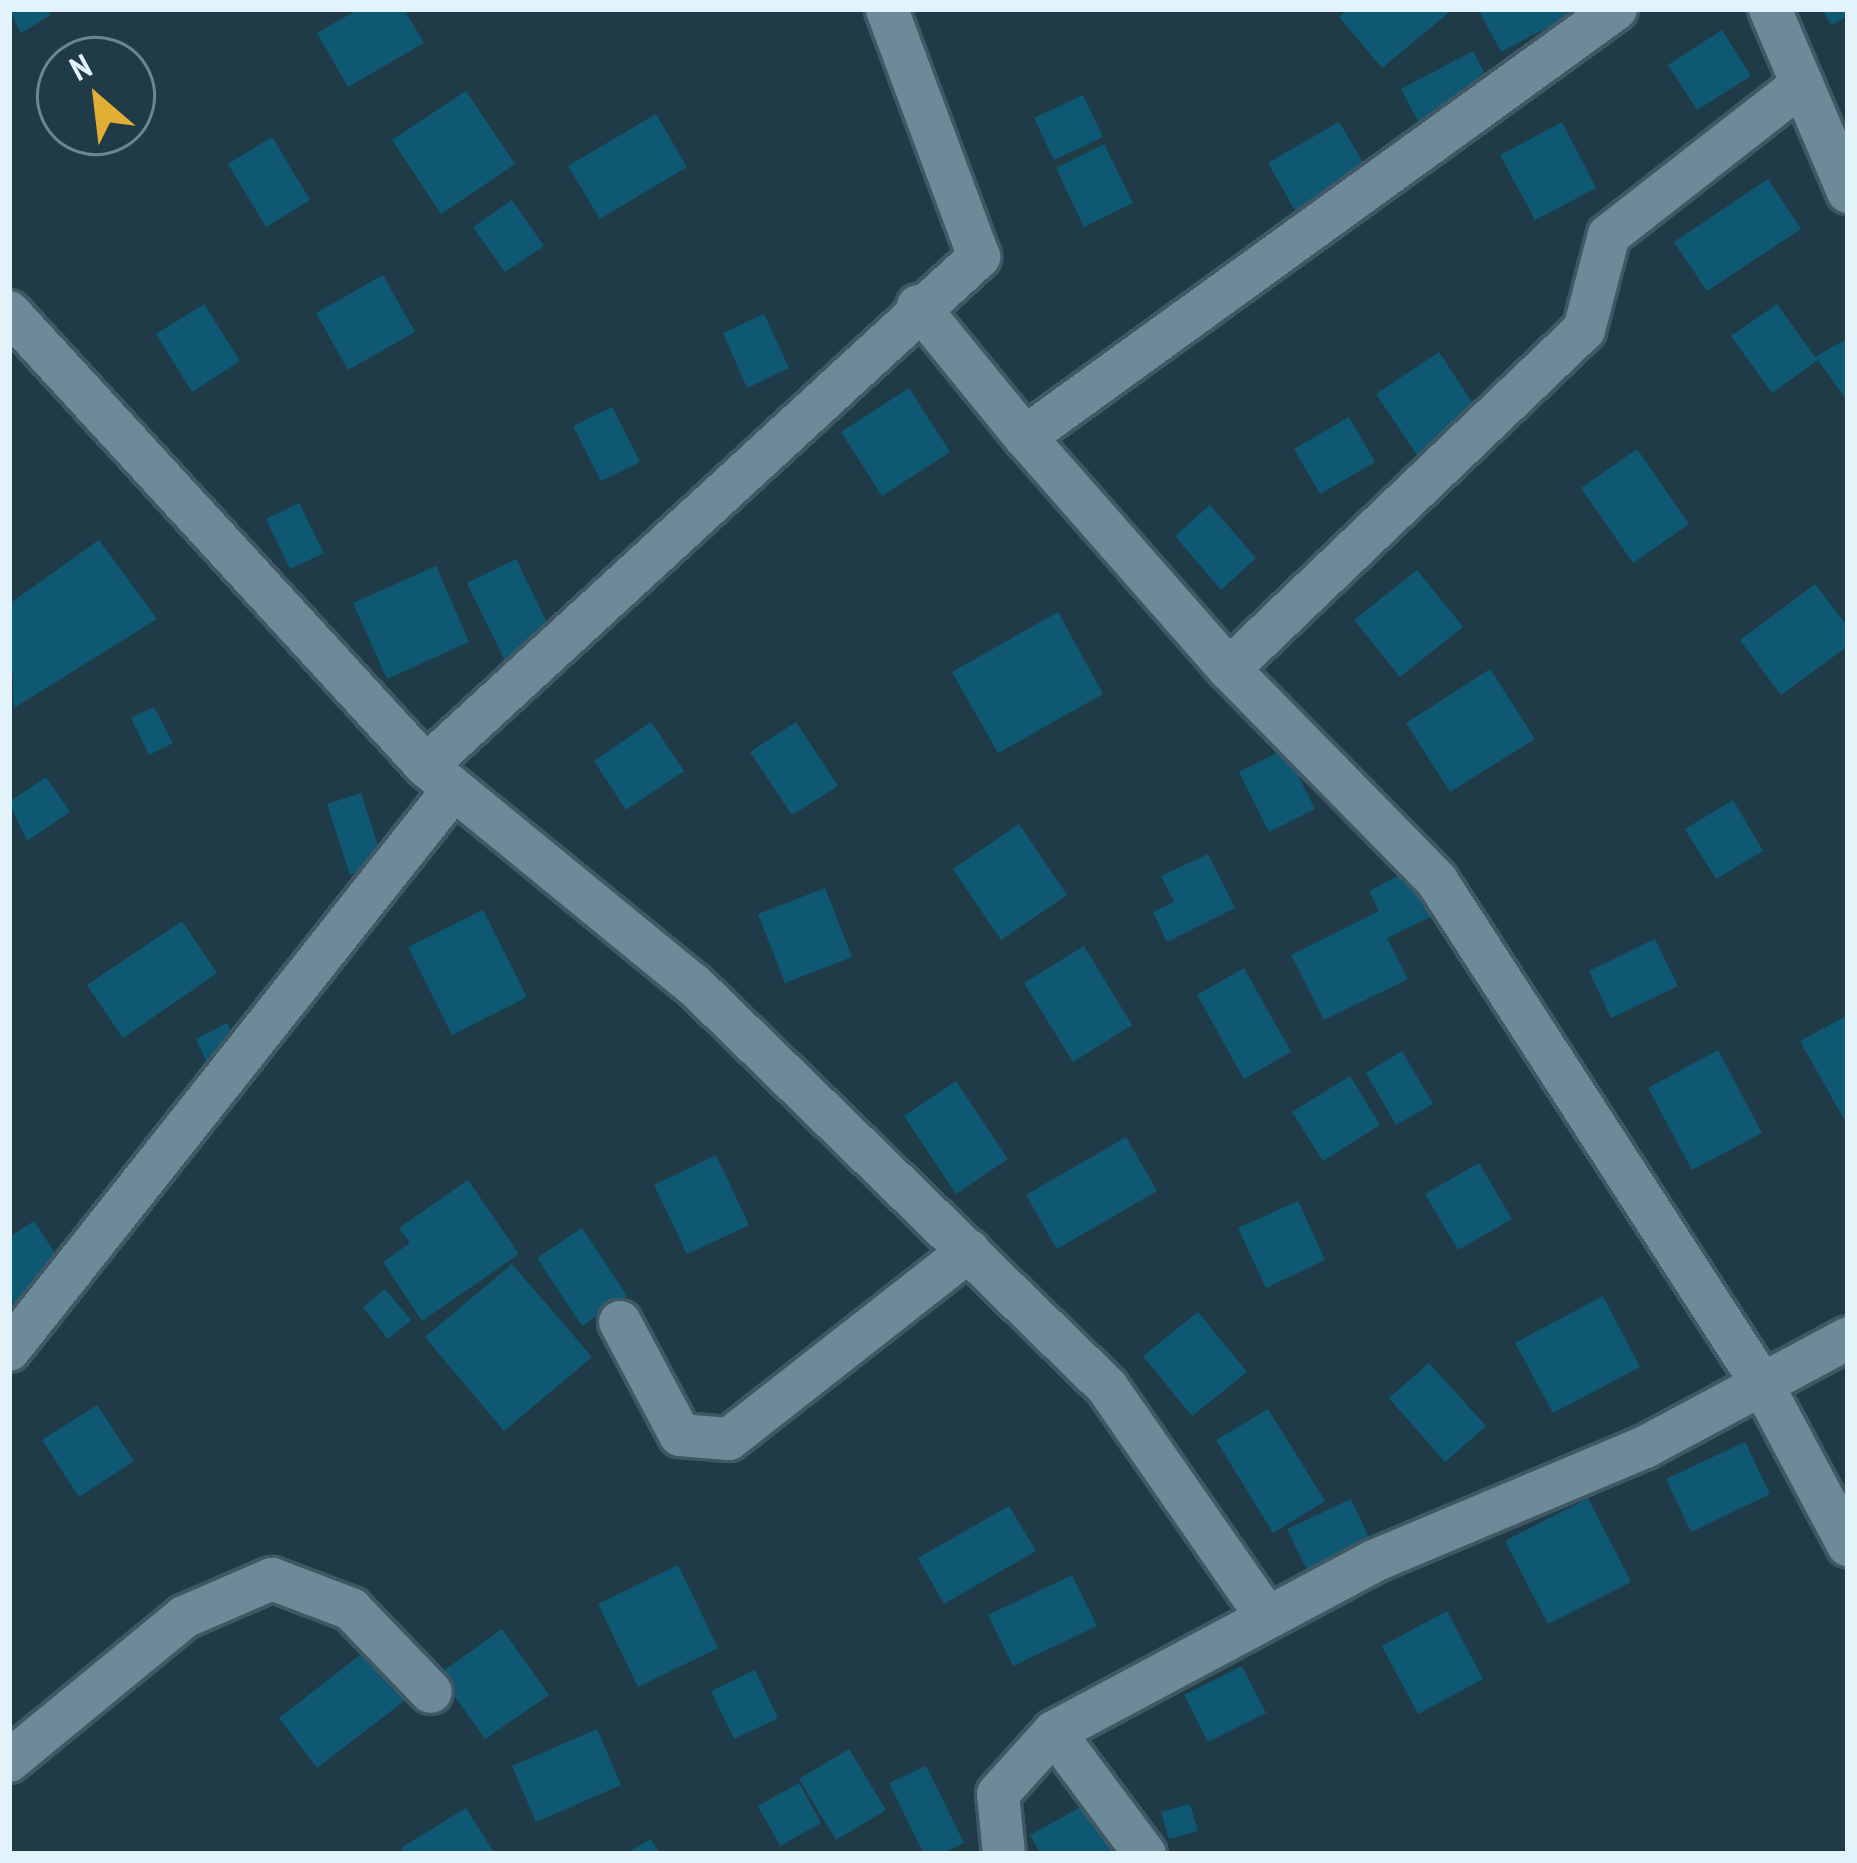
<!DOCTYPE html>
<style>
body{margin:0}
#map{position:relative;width:1857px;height:1863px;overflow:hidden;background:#203b48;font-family:"PT Sans Narrow",sans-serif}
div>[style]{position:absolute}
.building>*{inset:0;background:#0f5873}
.roads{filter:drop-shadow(3px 0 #3f5863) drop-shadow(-3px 0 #3f5863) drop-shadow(0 3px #3f5863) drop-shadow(0 -3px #3f5863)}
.minor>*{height:42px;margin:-21px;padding:0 21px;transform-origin:21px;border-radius:21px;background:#6d8a98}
span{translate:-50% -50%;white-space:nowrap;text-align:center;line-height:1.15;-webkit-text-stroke:9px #203b48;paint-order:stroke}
.frame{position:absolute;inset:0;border:12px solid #e3f3fb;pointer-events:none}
.north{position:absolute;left:36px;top:36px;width:120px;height:120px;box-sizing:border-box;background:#203b48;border:3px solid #6e8590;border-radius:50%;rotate:332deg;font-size:33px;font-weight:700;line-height:48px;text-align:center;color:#e3f3fb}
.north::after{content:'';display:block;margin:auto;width:42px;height:54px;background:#e3ae34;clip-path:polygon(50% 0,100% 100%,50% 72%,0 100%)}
</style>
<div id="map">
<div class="building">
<div style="clip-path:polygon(9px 9px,47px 9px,51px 15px,21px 33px)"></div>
<div style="clip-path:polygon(359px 9px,404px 9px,424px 43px,348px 87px,317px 33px)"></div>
<div style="clip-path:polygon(1348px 9px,1453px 9px,1382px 68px,1339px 17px)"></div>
<div style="clip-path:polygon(1478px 9px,1582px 9px,1501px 52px)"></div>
<div style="clip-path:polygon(1822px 9px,1848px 9px,1848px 16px,1831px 25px)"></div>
<div style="clip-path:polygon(1722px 30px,1751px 76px,1697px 110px,1668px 65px)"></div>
<div style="clip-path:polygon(1473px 51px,1495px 93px,1424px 132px,1401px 89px)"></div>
<div style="clip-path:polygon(466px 91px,515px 164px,441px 214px,392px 140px)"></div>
<div style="clip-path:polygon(1083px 95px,1103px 137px,1054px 160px,1034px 118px)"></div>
<div style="clip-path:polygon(656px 114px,687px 167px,600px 219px,568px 166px)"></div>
<div style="clip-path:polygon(1339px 122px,1370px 174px,1298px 216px,1268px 163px)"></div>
<div style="clip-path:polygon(1562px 122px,1596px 188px,1535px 220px,1500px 155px)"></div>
<div style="clip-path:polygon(272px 137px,310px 200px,266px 227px,228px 164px)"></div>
<div style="clip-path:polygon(1104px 144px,1133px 203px,1084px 227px,1056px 168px)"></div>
<div style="clip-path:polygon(1768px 179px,1801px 229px,1707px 291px,1674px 242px)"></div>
<div style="clip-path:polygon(512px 200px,544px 246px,505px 272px,473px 227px)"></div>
<div style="clip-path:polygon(383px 275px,415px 332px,348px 370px,316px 313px)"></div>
<div style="clip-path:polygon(204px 304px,240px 361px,192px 392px,156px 334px)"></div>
<div style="clip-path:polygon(1777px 304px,1815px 357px,1848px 338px,1848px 402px,1818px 360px,1772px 393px,1731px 336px)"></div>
<div style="clip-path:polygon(764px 314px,789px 368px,747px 388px,723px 333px)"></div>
<div style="clip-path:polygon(1439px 352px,1479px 413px,1417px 455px,1376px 394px)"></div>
<div style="clip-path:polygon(909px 388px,950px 452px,882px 496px,841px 432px)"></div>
<div style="clip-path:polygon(612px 407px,640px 462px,601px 481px,573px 426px)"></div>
<div style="clip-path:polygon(1349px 417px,1375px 462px,1320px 494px,1294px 449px)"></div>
<div style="clip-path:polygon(1637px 449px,1689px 524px,1633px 563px,1581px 488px)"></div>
<div style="clip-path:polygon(299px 503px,324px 553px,290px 569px,266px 519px)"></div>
<div style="clip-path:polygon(1210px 505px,1256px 558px,1221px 590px,1175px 536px)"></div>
<div style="clip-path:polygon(99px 540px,157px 619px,14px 708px,9px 604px)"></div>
<div style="clip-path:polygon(516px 559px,553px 635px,504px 659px,467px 583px)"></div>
<div style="clip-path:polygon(436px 566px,469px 642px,387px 679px,353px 603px)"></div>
<div style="clip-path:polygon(1417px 570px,1463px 627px,1400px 677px,1354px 620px)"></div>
<div style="clip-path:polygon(1815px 584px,1848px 627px,1848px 646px,1781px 695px,1740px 640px)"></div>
<div style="clip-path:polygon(1058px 612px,1103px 694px,998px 753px,952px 672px)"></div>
<div style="clip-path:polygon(1490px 669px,1535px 739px,1450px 792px,1406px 723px)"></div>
<div style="clip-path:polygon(154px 707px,173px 743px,149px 755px,131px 718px)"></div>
<div style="clip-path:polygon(651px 722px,684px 771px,626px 810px,594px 761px)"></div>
<div style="clip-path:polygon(796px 722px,838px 786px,792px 815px,750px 752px)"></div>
<div style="clip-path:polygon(1285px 749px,1315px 809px,1269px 832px,1239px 772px)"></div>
<div style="clip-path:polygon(46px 777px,70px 812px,27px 841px,9px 802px)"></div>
<div style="clip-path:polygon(361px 793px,384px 864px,350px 875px,327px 804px)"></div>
<div style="clip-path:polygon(1733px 800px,1763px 851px,1716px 879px,1685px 829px)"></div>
<div style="clip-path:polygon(1019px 824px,1067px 895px,1001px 940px,953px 869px)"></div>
<div style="clip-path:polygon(1208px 854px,1235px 908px,1167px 942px,1153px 912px,1174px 902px,1161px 876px)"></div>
<div style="clip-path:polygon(1409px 870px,1432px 916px,1387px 938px,1408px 979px,1324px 1020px,1291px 955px,1379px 911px,1369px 891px)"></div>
<div style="clip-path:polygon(825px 888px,852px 957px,785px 983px,758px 914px)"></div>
<div style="clip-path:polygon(483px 910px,527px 997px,452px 1035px,408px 947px)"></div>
<div style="clip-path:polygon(182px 921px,217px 973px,123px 1038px,87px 985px)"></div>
<div style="clip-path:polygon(1655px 939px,1678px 986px,1611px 1018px,1589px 971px)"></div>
<div style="clip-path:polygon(1084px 946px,1132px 1025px,1073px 1062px,1024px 983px)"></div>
<div style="clip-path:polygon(1244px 968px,1291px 1052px,1244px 1079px,1197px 995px)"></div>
<div style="clip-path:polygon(1848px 1015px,1848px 1126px,1800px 1041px)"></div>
<div style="clip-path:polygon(227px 1023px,240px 1051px,209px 1067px,196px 1039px)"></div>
<div style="clip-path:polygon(1718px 1050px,1762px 1133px,1692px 1170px,1648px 1088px)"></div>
<div style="clip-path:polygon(1402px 1051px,1433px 1104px,1396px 1125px,1366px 1073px)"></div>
<div style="clip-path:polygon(1350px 1076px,1380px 1125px,1323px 1161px,1292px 1112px)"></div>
<div style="clip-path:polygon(956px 1081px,1008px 1159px,956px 1194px,904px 1116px)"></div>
<div style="clip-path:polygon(1126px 1137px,1157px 1191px,1057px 1249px,1026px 1195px)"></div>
<div style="clip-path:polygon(716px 1155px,749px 1225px,687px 1254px,654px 1185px)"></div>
<div style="clip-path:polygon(1479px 1163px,1512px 1219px,1458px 1250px,1425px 1194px)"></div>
<div style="clip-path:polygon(468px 1180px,519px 1254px,422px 1321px,383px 1262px,410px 1243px,399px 1228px)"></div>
<div style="clip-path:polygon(1298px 1201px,1325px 1260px,1266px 1288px,1238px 1228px)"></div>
<div style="clip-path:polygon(34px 1221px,65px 1269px,9px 1306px,9px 1237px)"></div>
<div style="clip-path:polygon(582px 1228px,627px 1296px,582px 1326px,537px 1258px)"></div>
<div style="clip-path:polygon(512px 1264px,592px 1357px,504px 1431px,425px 1337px)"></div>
<div style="clip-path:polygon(385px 1289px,411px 1320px,388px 1339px,363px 1307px)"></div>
<div style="clip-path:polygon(1603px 1296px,1640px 1367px,1553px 1413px,1515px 1343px)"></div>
<div style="clip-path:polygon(1198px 1312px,1247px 1372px,1192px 1416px,1143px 1356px)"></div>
<div style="clip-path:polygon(1429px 1363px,1486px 1426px,1445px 1462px,1389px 1398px)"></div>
<div style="clip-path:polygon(97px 1405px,134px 1461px,79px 1497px,42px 1440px)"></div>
<div style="clip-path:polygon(1268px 1409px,1325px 1501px,1273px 1533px,1216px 1440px)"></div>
<div style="clip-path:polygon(1745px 1442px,1770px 1494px,1691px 1532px,1666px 1479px)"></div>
<div style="clip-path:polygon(1588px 1498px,1631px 1582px,1548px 1624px,1505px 1541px)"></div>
<div style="clip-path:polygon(1351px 1499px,1372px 1544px,1309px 1574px,1287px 1529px)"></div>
<div style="clip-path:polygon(1009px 1506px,1036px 1551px,944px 1604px,918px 1558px)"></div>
<div style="clip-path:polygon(678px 1565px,718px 1648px,638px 1687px,598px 1604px)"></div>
<div style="clip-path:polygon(1072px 1575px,1097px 1626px,1013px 1666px,988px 1615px)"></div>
<div style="clip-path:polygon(1447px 1611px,1483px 1679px,1418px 1714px,1382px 1646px)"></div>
<div style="clip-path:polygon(502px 1629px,549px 1695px,485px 1739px,439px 1674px)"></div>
<div style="clip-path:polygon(369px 1648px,408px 1698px,317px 1768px,279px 1718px)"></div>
<div style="clip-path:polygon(1242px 1666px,1266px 1713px,1208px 1742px,1184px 1695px)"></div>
<div style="clip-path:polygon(755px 1670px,778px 1718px,734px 1739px,711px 1691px)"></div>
<div style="clip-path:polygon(597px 1729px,621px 1785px,536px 1822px,512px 1766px)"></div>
<div style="clip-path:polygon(849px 1749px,886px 1810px,836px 1840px,799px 1779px)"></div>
<div style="clip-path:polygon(926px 1766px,964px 1843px,942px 1854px,924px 1854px,889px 1783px)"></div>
<div style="clip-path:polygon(799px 1783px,821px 1823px,780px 1846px,758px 1806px)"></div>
<div style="clip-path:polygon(1092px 1801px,1121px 1854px,1041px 1854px,1030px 1835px)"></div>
<div style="clip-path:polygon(1190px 1804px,1198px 1831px,1169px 1839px,1161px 1812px)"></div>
<div style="clip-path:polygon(466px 1808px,495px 1854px,405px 1854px,401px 1848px)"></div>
<div style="clip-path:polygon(651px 1839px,660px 1854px,625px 1854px)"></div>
</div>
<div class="roads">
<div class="minor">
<div style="left:1616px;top:9px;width:730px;rotate:144.09deg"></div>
<div style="left:1025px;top:437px;width:309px;rotate:48.7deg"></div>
<div style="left:1229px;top:669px;width:297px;rotate:45.5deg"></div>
<div style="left:1437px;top:881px;width:599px;rotate:57.13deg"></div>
<div style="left:1762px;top:1384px;width:183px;rotate:61.9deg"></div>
<div style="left:1770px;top:9px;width:199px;rotate:66.9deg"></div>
<div style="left:918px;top:306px;width:169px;rotate:50.8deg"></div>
<div style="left:9px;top:312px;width:616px;rotate:47.43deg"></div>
<div style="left:426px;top:766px;width:346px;rotate:39.3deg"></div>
<div style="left:694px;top:985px;width:576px;rotate:44.23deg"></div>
<div style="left:1107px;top:1387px;width:280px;rotate:55.2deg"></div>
<div style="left:1229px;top:669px;width:491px;rotate:-43.7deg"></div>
<div style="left:1584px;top:330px;width:98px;rotate:-75.3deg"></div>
<div style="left:1609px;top:235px;width:245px;rotate:-38deg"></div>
<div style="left:426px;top:766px;width:752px;rotate:-42.63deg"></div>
<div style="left:979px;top:257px;width:265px;rotate:-110.4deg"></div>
<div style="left:620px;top:1322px;width:128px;rotate:62deg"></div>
<div style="left:680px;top:1435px;width:49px;rotate:4.7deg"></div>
<div style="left:729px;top:1439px;width:305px;rotate:-38.1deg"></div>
<div style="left:9px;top:1350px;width:715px;rotate:-51.59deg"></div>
<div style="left:1054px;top:1732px;width:152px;rotate:53.3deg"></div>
<div style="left:9px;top:1761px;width:227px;rotate:-39.4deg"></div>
<div style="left:184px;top:1617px;width:96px;rotate:-23.4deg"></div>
<div style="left:272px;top:1579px;width:85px;rotate:20.8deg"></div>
<div style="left:351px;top:1609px;width:115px;rotate:46.1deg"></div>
<div style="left:1004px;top:1854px;width:60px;rotate:-95.7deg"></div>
<div style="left:998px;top:1794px;width:84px;rotate:-47.9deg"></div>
<div style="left:1054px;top:1732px;width:363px;rotate:-28.1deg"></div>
<div style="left:1374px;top:1561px;width:294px;rotate:-22.8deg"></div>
<div style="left:1645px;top:1447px;width:230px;rotate:-28.2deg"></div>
</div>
</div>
<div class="frame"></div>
<div class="north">N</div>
</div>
